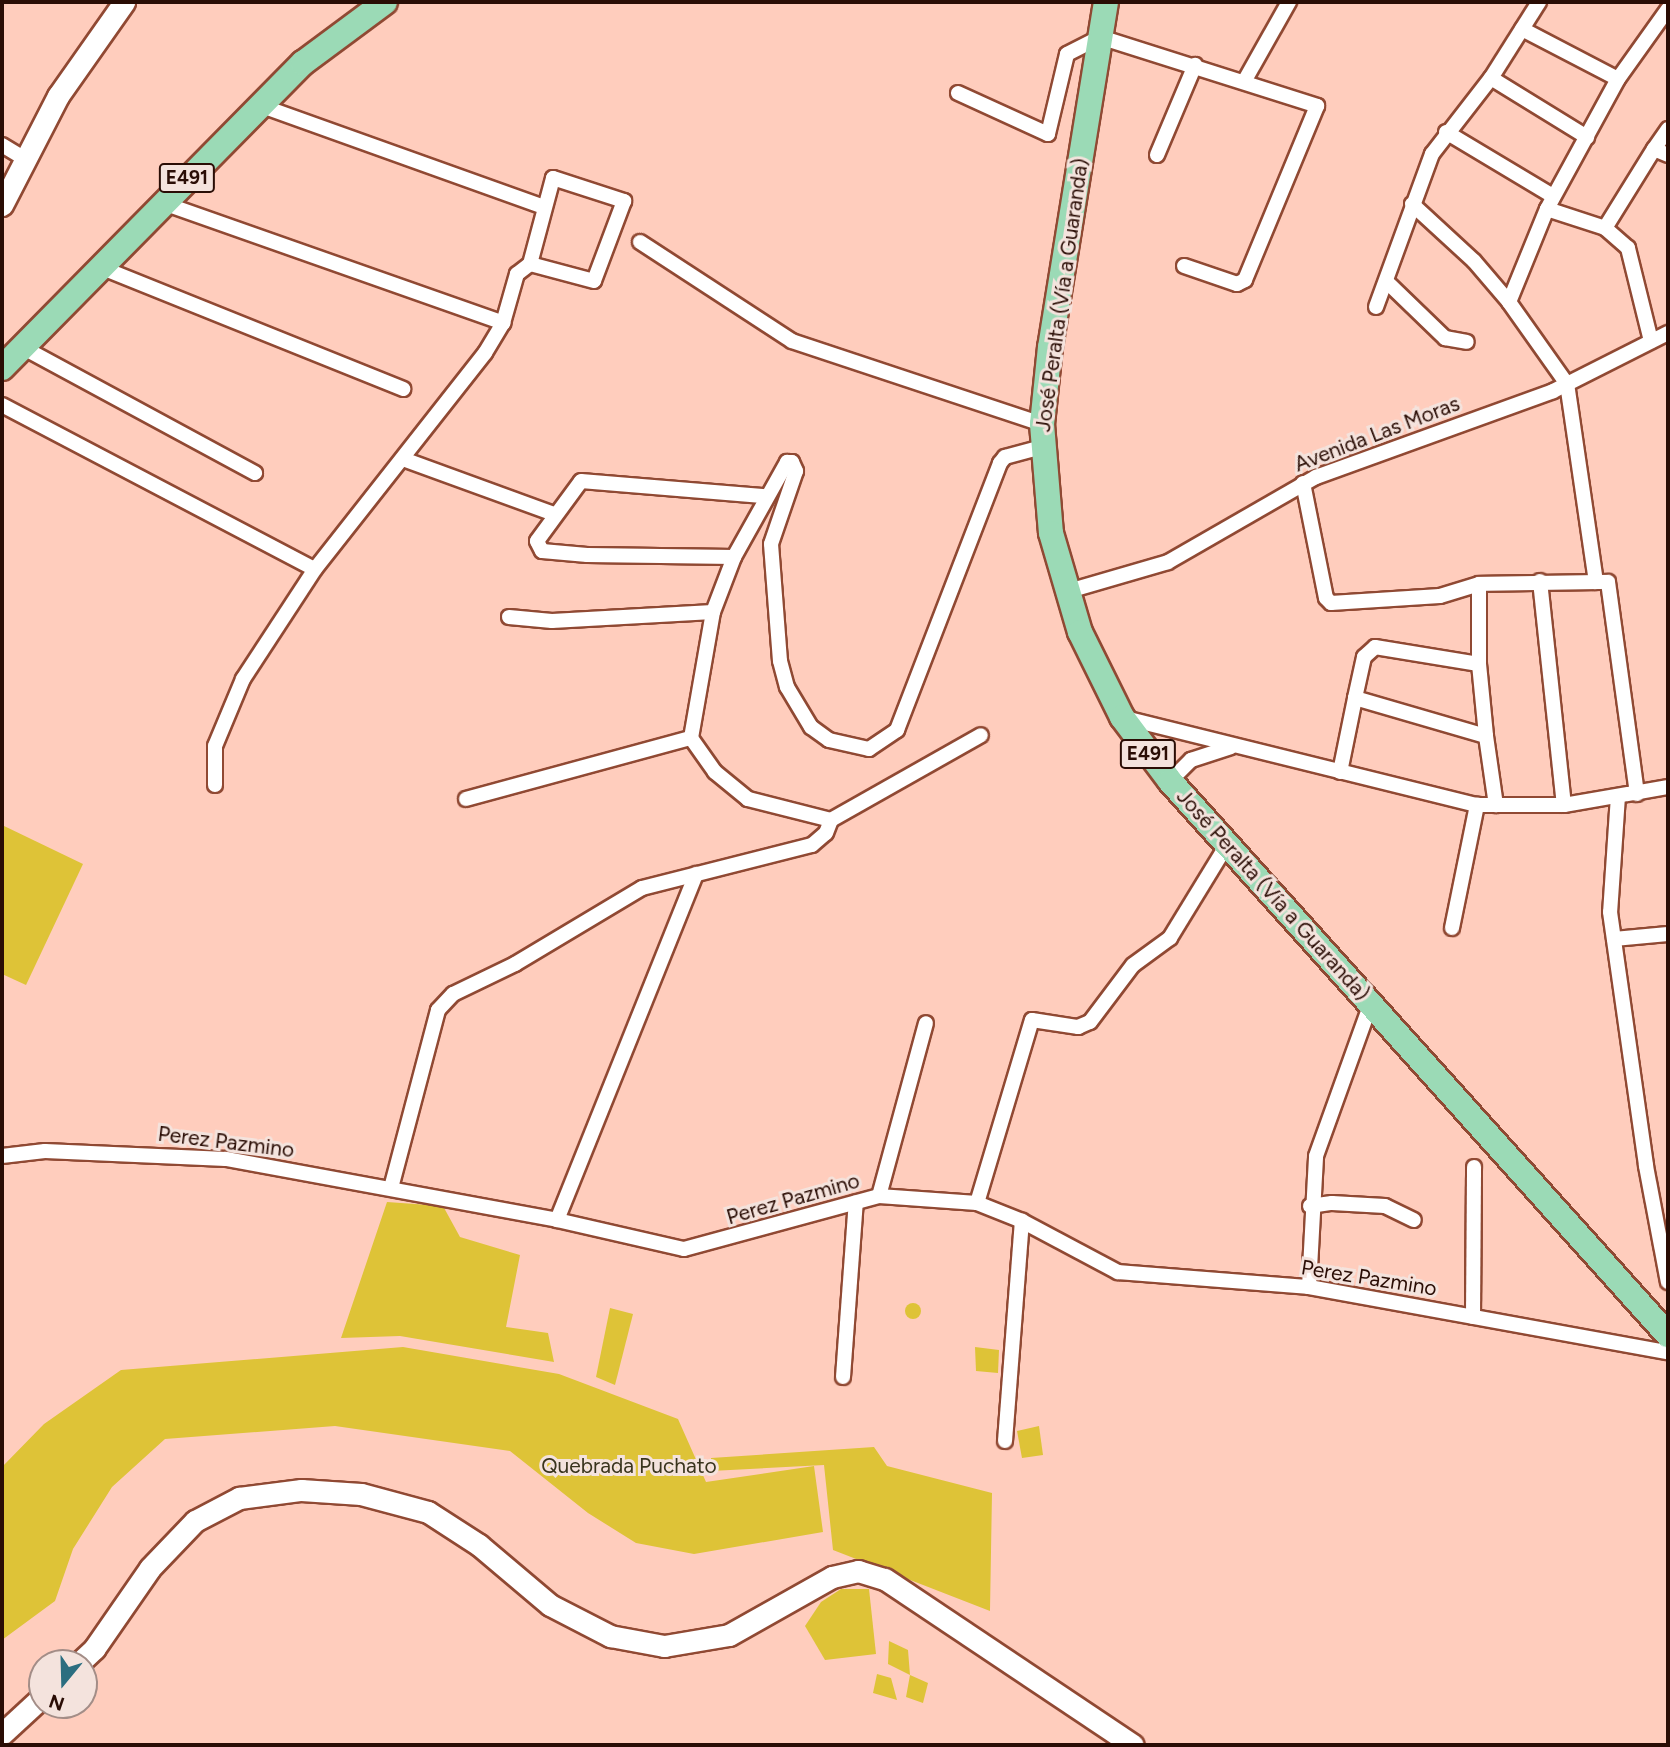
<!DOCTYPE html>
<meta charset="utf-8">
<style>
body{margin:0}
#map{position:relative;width:1670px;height:1747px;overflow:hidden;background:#ffcdbd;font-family:Figtree,sans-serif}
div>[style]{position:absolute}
.green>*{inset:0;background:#dec337}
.round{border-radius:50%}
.roads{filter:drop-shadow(2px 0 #904933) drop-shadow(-2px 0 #904933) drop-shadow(0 2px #904933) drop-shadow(0 -2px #904933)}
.minor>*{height:14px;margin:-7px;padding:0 7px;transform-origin:7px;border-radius:7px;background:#fff}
.secondary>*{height:21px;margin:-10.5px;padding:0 10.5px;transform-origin:10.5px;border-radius:10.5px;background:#fff}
.trunk>*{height:24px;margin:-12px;padding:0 12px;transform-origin:12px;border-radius:12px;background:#9bdab6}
span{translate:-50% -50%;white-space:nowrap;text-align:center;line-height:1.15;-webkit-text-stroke:6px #f4e3dd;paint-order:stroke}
.shield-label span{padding:2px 5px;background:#f4e3dd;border:2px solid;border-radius:5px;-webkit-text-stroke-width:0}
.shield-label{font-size:19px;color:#2a0d05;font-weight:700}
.street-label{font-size:21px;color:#2a0d05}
.park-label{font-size:21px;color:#39341d}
.frame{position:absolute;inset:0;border:4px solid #2a0d05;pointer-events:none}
.north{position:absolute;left:28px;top:1649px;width:70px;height:70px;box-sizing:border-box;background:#f4e3dd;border:2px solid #a38d87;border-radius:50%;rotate:199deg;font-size:19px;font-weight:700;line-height:28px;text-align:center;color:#2a0d05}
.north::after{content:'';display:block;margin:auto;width:24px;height:32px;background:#2b6e80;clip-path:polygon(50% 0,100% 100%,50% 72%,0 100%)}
</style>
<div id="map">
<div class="green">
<div style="clip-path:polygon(2px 825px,83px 864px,26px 985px,2px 974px)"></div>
<div style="clip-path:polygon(387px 1202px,443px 1206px,460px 1237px,520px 1255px,506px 1327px,548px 1333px,554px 1362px,400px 1336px,341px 1338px)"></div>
<div class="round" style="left:905px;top:1303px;width:16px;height:16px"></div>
<div style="clip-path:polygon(610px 1308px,633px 1314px,615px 1385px,596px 1377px)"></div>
<div style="clip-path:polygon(403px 1347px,559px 1374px,678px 1419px,706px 1482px,814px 1466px,823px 1532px,694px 1554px,636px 1543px,588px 1513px,510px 1451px,335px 1426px,165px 1439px,112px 1487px,73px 1549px,55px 1601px,2px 1640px,2px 1467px,44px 1424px,121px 1370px)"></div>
<div style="clip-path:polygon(975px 1347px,999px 1350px,998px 1373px,976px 1371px)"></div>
<div style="clip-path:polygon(1039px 1426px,1043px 1455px,1022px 1458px,1017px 1431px)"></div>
<div style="clip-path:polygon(874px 1447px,887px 1466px,992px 1493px,990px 1611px,833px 1550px,824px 1465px,711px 1471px,711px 1458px)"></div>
<div style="clip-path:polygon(841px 1589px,869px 1589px,876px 1654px,825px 1660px,805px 1626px,821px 1602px)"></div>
<div style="clip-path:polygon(889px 1641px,908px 1650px,910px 1675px,928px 1683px,923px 1703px,906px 1697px,910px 1675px,888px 1664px)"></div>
<div style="clip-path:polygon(877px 1674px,891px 1678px,897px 1700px,873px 1693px)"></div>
</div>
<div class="roads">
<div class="minor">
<div style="left:1522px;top:29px;width:108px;rotate:27.5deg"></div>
<div style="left:1491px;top:78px;width:113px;rotate:31.6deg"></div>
<div style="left:1245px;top:80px;width:90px;rotate:-60.6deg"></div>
<div style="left:958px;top:93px;width:99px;rotate:24.5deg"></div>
<div style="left:1048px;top:134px;width:82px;rotate:-76.6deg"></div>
<div style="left:1067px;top:54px;width:37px;rotate:-27deg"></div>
<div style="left:1100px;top:37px;width:228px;rotate:17.6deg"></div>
<div style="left:1317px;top:106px;width:188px;rotate:112.5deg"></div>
<div style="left:1245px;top:280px;width:9px;rotate:153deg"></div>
<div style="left:1237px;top:284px;width:56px;rotate:-161.2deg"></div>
<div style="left:259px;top:105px;width:303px;rotate:19.7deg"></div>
<div style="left:1668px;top:129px;width:24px;rotate:125deg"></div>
<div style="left:1654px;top:149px;width:15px;rotate:23deg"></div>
<div style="left:1446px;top:132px;width:125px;rotate:30.9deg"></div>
<div style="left:2px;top:145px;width:26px;rotate:31deg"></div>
<div style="left:1157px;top:155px;width:98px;rotate:-67.1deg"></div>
<div style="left:553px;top:178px;width:75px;rotate:17.9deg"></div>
<div style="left:624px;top:201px;width:85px;rotate:110.6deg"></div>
<div style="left:594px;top:281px;width:66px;rotate:-165.1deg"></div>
<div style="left:530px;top:264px;width:89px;rotate:-75deg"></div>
<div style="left:163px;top:203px;width:361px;rotate:19.4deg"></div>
<div style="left:1412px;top:204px;width:84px;rotate:42.6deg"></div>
<div style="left:1474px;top:261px;width:54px;rotate:49.5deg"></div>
<div style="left:1547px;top:209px;width:148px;rotate:-61.4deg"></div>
<div style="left:1618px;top:79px;width:86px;rotate:-54.5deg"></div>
<div style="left:640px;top:242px;width:181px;rotate:33.1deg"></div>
<div style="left:792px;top:341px;width:263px;rotate:18.4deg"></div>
<div style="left:100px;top:267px;width:327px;rotate:21.9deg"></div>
<div style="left:1387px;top:282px;width:81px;rotate:44deg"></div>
<div style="left:1445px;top:338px;width:22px;rotate:10deg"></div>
<div style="left:1376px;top:307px;width:163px;rotate:-69.9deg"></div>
<div style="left:1432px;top:154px;width:96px;rotate:-52.2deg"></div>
<div style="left:1491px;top:78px;width:90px;rotate:-57.7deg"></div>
<div style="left:1651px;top:341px;width:96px;rotate:-103.9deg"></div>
<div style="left:1628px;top:248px;width:30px;rotate:-139deg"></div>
<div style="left:1605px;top:228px;width:93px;rotate:-58.2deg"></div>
<div style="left:22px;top:347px;width:265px;rotate:28.4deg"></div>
<div style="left:2px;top:405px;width:353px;rotate:27.7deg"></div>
<div style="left:403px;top:459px;width:161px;rotate:20deg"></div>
<div style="left:1303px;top:483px;width:117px;rotate:78.7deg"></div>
<div style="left:1326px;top:598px;width:7px;rotate:45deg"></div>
<div style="left:1331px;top:603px;width:109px;rotate:-3.7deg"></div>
<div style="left:1440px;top:596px;width:41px;rotate:-17.1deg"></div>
<div style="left:1479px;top:584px;width:80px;rotate:90deg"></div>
<div style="left:1479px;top:664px;width:72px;rotate:84.4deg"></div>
<div style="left:734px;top:557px;width:147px;rotate:-179.2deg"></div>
<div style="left:587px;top:555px;width:45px;rotate:-174.9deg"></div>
<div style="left:542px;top:551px;width:11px;rotate:-117deg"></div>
<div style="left:537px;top:541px;width:74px;rotate:-53.7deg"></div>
<div style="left:581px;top:481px;width:185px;rotate:4.7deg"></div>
<div style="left:1540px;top:581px;width:225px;rotate:83.9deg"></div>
<div style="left:1596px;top:582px;width:200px;rotate:-98.3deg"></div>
<div style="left:1567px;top:384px;width:100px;rotate:-125.3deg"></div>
<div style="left:1509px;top:302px;width:100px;rotate:-67.8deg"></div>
<div style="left:1547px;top:209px;width:61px;rotate:18.1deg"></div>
<div style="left:1479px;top:584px;width:129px;rotate:-0.9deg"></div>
<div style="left:1608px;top:582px;width:214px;rotate:82.2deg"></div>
<div style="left:1065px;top:592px;width:107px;rotate:-16.2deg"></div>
<div style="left:1168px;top:562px;width:171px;rotate:-29.9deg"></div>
<div style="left:1316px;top:477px;width:252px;rotate:-19.9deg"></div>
<div style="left:1553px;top:391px;width:129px;rotate:-26.8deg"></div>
<div style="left:509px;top:617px;width:43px;rotate:5.3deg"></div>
<div style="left:552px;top:621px;width:161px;rotate:-3.2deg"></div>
<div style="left:1355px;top:698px;width:42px;rotate:-77.6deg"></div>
<div style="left:1364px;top:657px;width:15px;rotate:-42deg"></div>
<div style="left:1375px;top:647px;width:105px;rotate:9.3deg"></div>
<div style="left:1125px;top:718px;width:363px;rotate:13.9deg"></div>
<div style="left:1477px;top:805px;width:87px"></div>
<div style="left:1564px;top:805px;width:106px;rotate:-9.8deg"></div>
<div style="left:1340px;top:772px;width:76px;rotate:-78.5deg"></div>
<div style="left:1355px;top:698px;width:136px;rotate:16.2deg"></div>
<div style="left:1486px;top:736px;width:70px;rotate:81.8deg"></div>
<div style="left:1170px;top:781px;width:30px;rotate:-45deg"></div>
<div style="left:1191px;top:760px;width:42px;rotate:-18deg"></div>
<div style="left:215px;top:785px;width:39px;rotate:-90deg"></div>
<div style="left:215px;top:746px;width:73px;rotate:-67.3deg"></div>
<div style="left:243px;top:679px;width:131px;rotate:-56.8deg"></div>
<div style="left:315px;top:569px;width:275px;rotate:-51.8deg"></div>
<div style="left:485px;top:353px;width:35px;rotate:-59deg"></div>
<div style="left:503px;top:323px;width:51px;rotate:-74.1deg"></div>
<div style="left:517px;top:274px;width:16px;rotate:-38deg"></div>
<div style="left:1618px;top:796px;width:116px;rotate:93.9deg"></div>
<div style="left:1610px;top:912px;width:257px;rotate:81.9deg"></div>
<div style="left:1646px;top:1166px;width:118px;rotate:79.3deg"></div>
<div style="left:466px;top:799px;width:233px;rotate:-15.2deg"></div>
<div style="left:831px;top:820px;width:172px;rotate:-29.5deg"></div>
<div style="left:1452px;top:928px;width:126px;rotate:-78.5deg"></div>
<div style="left:1614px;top:939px;width:54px;rotate:-5.3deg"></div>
<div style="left:2px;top:1156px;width:43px;rotate:-6.6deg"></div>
<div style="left:45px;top:1151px;width:181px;rotate:2.5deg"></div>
<div style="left:226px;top:1159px;width:337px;rotate:10.4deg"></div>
<div style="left:557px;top:1220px;width:130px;rotate:12.9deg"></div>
<div style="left:684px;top:1249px;width:202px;rotate:-15.2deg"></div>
<div style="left:879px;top:1196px;width:98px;rotate:4.1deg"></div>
<div style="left:977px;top:1203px;width:48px;rotate:21.8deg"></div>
<div style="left:1022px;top:1221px;width:109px;rotate:28deg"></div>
<div style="left:1118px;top:1272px;width:192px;rotate:4.5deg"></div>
<div style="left:1309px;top:1287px;width:365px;rotate:10.3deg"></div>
<div style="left:391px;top:1188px;width:184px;rotate:-75.2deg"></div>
<div style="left:438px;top:1010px;width:22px;rotate:-47deg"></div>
<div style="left:453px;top:994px;width:69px;rotate:-25.8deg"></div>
<div style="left:515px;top:964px;width:148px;rotate:-30.9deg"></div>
<div style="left:642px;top:888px;width:175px;rotate:-14.2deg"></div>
<div style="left:812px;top:845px;width:18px;rotate:-41deg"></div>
<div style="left:826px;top:833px;width:14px;rotate:-69deg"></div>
<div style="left:831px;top:820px;width:86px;rotate:-165.8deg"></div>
<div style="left:748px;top:799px;width:43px;rotate:-140.7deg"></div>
<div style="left:715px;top:772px;width:42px;rotate:-125.2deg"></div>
<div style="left:691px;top:738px;width:128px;rotate:-80.1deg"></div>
<div style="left:713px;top:612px;width:59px;rotate:-69.1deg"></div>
<div style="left:734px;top:557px;width:109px;rotate:-60.8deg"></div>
<div style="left:787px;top:462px;width:5px"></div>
<div style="left:792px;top:462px;width:10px;rotate:66deg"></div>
<div style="left:796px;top:471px;width:77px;rotate:108.9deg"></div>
<div style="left:771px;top:544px;width:117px;rotate:85.6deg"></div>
<div style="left:780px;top:661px;width:27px;rotate:75deg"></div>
<div style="left:787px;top:687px;width:47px;rotate:59deg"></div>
<div style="left:811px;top:727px;width:22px;rotate:36deg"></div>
<div style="left:829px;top:740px;width:41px;rotate:12.7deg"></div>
<div style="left:869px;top:749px;width:34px;rotate:-34deg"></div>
<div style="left:897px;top:730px;width:286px;rotate:-68.9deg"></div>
<div style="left:1000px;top:463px;width:8px;rotate:-50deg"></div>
<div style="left:1005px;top:457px;width:38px;rotate:-15deg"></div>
<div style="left:879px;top:1196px;width:179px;rotate:-74.8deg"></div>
<div style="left:977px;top:1203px;width:191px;rotate:-73.3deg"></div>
<div style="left:1032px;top:1020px;width:47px;rotate:8.7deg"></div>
<div style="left:1078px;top:1027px;width:13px;rotate:-23deg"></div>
<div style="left:1090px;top:1022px;width:71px;rotate:-53deg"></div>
<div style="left:1133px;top:965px;width:46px;rotate:-36.1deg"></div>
<div style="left:1170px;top:938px;width:111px;rotate:-58.6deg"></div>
<div style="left:1310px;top:1206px;width:22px;rotate:-8deg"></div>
<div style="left:1332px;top:1203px;width:53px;rotate:3.2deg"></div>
<div style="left:1385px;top:1206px;width:32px;rotate:26deg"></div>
<div style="left:557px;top:1220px;width:373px;rotate:-68.1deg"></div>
<div style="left:1309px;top:1287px;width:131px;rotate:-86.9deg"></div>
<div style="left:1316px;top:1156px;width:163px;rotate:-70.2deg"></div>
<div style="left:1473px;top:1317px;width:150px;rotate:-89.6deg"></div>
<div style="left:843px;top:1377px;width:175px;rotate:-85.8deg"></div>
<div style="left:1005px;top:1441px;width:221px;rotate:-85.6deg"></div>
</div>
<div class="secondary">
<div style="left:2px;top:205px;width:123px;rotate:-62.8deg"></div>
<div style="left:58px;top:96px;width:115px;rotate:-54.9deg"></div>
<div style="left:79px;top:1663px;width:21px;rotate:-43deg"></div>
<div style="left:94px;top:1649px;width:98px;rotate:-55.3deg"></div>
<div style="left:150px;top:1568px;width:65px;rotate:-46.2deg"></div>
<div style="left:195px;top:1521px;width:50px;rotate:-27.6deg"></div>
<div style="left:239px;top:1498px;width:63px;rotate:-7.4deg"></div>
<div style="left:301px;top:1490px;width:60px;rotate:3.8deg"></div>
<div style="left:361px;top:1494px;width:69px;rotate:15deg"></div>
<div style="left:428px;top:1512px;width:61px;rotate:32.9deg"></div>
<div style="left:479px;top:1545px;width:93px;rotate:40.2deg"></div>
<div style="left:550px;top:1605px;width:68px;rotate:27.3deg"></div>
<div style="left:610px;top:1636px;width:55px;rotate:10.5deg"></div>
<div style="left:664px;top:1646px;width:66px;rotate:-9.6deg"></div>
<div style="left:729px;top:1635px;width:118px;rotate:-29.4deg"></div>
<div style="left:832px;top:1577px;width:27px;rotate:-13deg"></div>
<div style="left:858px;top:1571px;width:28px;rotate:17deg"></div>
<div style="left:885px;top:1579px;width:298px;rotate:33.8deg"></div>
<div style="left:2px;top:1734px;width:54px;rotate:-42.8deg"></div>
</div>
<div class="trunk">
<div style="left:1106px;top:2px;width:350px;rotate:99.2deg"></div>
<div style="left:1050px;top:347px;width:77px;rotate:95.9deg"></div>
<div style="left:1042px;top:424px;width:109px;rotate:85.3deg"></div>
<div style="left:1051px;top:533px;width:103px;rotate:73.7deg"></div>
<div style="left:1080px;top:632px;width:95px;rotate:63.7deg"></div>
<div style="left:1122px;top:717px;width:80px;rotate:53.1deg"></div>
<div style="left:1170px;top:781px;width:745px;rotate:48.05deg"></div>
<div style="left:2px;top:368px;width:429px;rotate:-45.4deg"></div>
<div style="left:303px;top:63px;width:102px;rotate:-36.6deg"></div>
</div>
</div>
<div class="shield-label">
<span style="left:187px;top:178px">E491</span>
<span style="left:1148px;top:754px">E491</span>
</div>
<div class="street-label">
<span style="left:1062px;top:295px;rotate:-82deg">José Peralta (Vía a Guaranda)</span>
<span style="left:1377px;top:434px;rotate:-21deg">Avenida Las Moras</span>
<span style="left:1273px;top:895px;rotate:48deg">José Peralta (Vía a Guaranda)</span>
<span style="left:226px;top:1142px;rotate:7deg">Perez Pazmino</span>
<span style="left:793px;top:1199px;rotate:-16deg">Perez Pazmino</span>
<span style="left:1369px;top:1278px;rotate:9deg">Perez Pazmino</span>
</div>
<div class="park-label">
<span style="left:629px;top:1466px">Quebrada Puchato</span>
</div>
<div class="frame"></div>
<div class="north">N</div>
</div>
